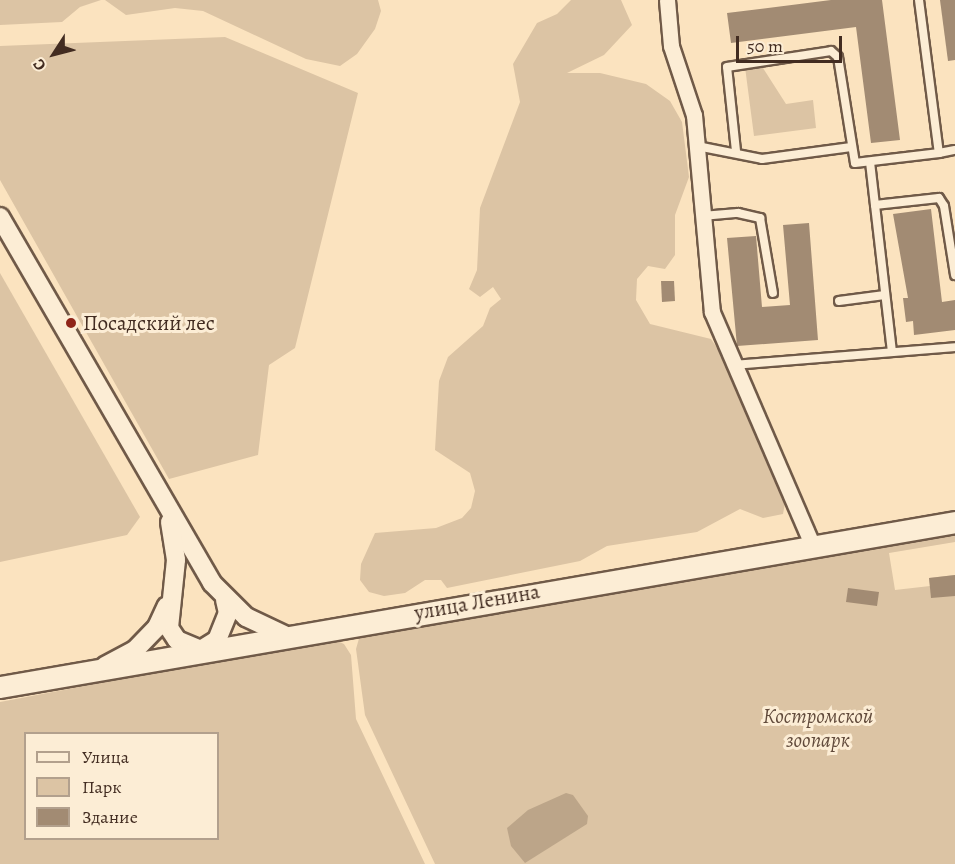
<!DOCTYPE html>
<meta charset="utf-8">
<style>
body{margin:0}
#map{position:relative;width:955px;height:864px;overflow:hidden;background:#fbe3bf;font-family:Alegreya,serif}
div>[style]{position:absolute}
.green>*{inset:0;background:#dcc4a4}
.water>*{inset:0;background:#bca589}
.building>*{inset:0;background:#a28b73}
.roads{filter:drop-shadow(2px 0 #705a48) drop-shadow(-2px 0 #705a48) drop-shadow(0 2px #705a48) drop-shadow(0 -2px #705a48)}
.service>*{height:8px;margin:-4px;padding:0 4px;transform-origin:4px;border-radius:4px;background:#fcedd5}
.minor>*{height:15px;margin:-7.5px;padding:0 7.5px;transform-origin:7.5px;border-radius:7.5px;background:#fcedd5}
.tertiary>*{height:18px;margin:-9px;padding:0 9px;transform-origin:9px;border-radius:9px;background:#fcedd5}
.secondary>*{height:21px;margin:-10.5px;padding:0 10.5px;transform-origin:10.5px;border-radius:10.5px;background:#fcedd5}
.dots>*{width:16px;height:16px;translate:-50% -50%;box-sizing:border-box;border:3px solid #fcedd5;border-radius:50%}
span{translate:-50% -50%;white-space:nowrap;text-align:center;line-height:1.15;-webkit-text-stroke:6px #fcedd5;paint-order:stroke}
.poi-label{font-size:21px;color:#422c21}
.left{translate:0 -50%;text-align:left}
.street-label{font-size:21px;color:#422c21}
.park-label{font-size:21px;color:#614a3b;font-style:italic}
.legend{position:absolute;left:24px;top:732px;width:195px;height:108px;box-sizing:border-box;background:#fcedd5;border:2px solid #b2a08d;margin:0;padding:8px 10px;list-style:none;font-size:18px;color:#422c21}
.legend li{display:flex;align-items:center;gap:12px;height:30px}
.legend b{width:30px;border:2px solid #b2a08d}
.north{position:absolute;left:24px;top:24px;width:60px;height:60px;-webkit-text-stroke:4px #fcedd5;paint-order:stroke;rotate:234deg;font-size:16px;font-weight:700;line-height:24px;text-align:center;color:#422c21}
.north::after{content:'';display:block;margin:auto;width:21px;height:27px;background:#422c21;clip-path:polygon(50% 0,100% 100%,50% 72%,0 100%)}
.scale{position:absolute;left:736px;top:36px;width:106px;height:27px;box-sizing:border-box;border:3px solid #422c21;border-top:0;padding-left:8px;font-size:18px;line-height:21px;white-space:nowrap;color:#422c21;-webkit-text-stroke:4px #fcedd5;paint-order:stroke}
</style>
<div id="map">
<div class="green">
<div style="clip-path:polygon(0 0,101px 0,80px 7px,62px 22px,0 25px)"></div>
<div style="clip-path:polygon(105px 0,378px 0,381px 11px,375px 29px,357px 54px,340px 66px,306px 59px,203px 11px,175px 8px,126px 15px)"></div>
<div style="clip-path:polygon(571px 0,621px 0,632px 25px,604px 55px,567px 73px,600px 73px,646px 84px,670px 101px,682px 122px,689px 177px,675px 215px,675px 255px,665px 269px,648px 266px,637px 279px,636px 300px,650px 324px,711px 339px,732px 370px,786px 498px,783px 514px,763px 518px,740px 509px,697px 532px,607px 546px,580px 561px,447px 588px,441px 580px,425px 580px,405px 593px,384px 596px,369px 592px,360px 580px,361px 564px,375px 533px,436px 528px,462px 518px,471px 508px,475px 491px,470px 473px,435px 450px,439px 381px,448px 357px,483px 326px,490px 308px,501px 299px,493px 287px,480px 297px,469px 289px,477px 270px,480px 208px,520px 102px,513px 64px,537px 23px,557px 14px)"></div>
<div style="clip-path:polygon(225px 37px,358px 93px,295px 348px,269px 365px,258px 455px,169px 479px,0 180px,0 46px)"></div>
<div style="clip-path:polygon(761px 65px,786px 104px,813px 100px,816px 128px,754px 136px,745px 67px)"></div>
<div style="clip-path:polygon(0 273px,140px 517px,127px 535px,0 562px)"></div>
<div style="clip-path:polygon(955px 536px,955px 542px,889px 553px,895px 590px,930px 586px,929px 578px,955px 575px,955px 864px,435px 864px,365px 715px,356px 649px,360px 635px,784px 561px)"></div>
<div style="clip-path:polygon(evenodd,333px 639px,344px 644px,351px 655px,356px 719px,425px 864px,0 864px,0 702px,333px 639px,26px 734px,218px 734px,218px 838px,26px 838px,26px 734px)"></div>
</div>
<div class="water">
<div style="clip-path:polygon(566px 793px,573px 795px,588px 816px,587px 824px,525px 863px,511px 846px,507px 828px,528px 810px)"></div>
</div>
<div class="building">
<div style="clip-path:polygon(831px 0,882px 0,900px 140px,871px 143px,856px 27px,731px 43px,727px 13px)"></div>
<div style="clip-path:polygon(940px 0,955px 0,955px 60px,948px 61px)"></div>
<div style="clip-path:polygon(931px 209px,942px 302px,955px 300px,955px 330px,914px 335px,913px 321px,906px 322px,903px 298px,908px 298px,893px 214px)"></div>
<div style="clip-path:polygon(809px 223px,818px 340px,737px 346px,727px 238px,756px 236px,762px 307px,790px 305px,783px 225px)"></div>
<div style="clip-path:polygon(661px 281px,674px 281px,675px 301px,662px 302px)"></div>
<div style="clip-path:polygon(955px 575px,955px 596px,931px 598px,929px 578px)"></div>
<div style="clip-path:polygon(848px 588px,879px 592px,877px 606px,846px 602px)"></div>
</div>
<div class="roads">
<div class="service">
<div style="left:919px;top:0;width:154px;rotate:82.6deg"></div>
<div style="left:939px;top:153px;width:16px;rotate:-11deg"></div>
<div style="left:697px;top:146px;width:66px;rotate:11.3deg"></div>
<div style="left:762px;top:159px;width:90px;rotate:-7.7deg"></div>
<div style="left:736px;top:151px;width:84px;rotate:-96.1deg"></div>
<div style="left:727px;top:67px;width:105px;rotate:-8.7deg"></div>
<div style="left:831px;top:51px;width:9px;rotate:41deg"></div>
<div style="left:838px;top:57px;width:107px;rotate:80.9deg"></div>
<div style="left:855px;top:163px;width:85px;rotate:-6.8deg"></div>
<div style="left:870px;top:162px;width:43px;rotate:83.4deg"></div>
<div style="left:702px;top:216px;width:36px;rotate:-5deg"></div>
<div style="left:738px;top:213px;width:23px;rotate:13deg"></div>
<div style="left:760px;top:218px;width:76px;rotate:80.2deg"></div>
<div style="left:839px;top:301px;width:46px;rotate:-7.4deg"></div>
<div style="left:892px;top:352px;width:148px;rotate:-96.6deg"></div>
<div style="left:875px;top:205px;width:64px;rotate:-6.2deg"></div>
<div style="left:939px;top:198px;width:9px;rotate:58deg"></div>
<div style="left:944px;top:206px;width:70px;rotate:80.9deg"></div>
<div style="left:733px;top:365px;width:223px;rotate:-4.6deg"></div>
</div>
<div class="minor">
<div style="left:667px;top:0;width:46px;rotate:85deg"></div>
<div style="left:671px;top:46px;width:73px;rotate:71.6deg"></div>
<div style="left:694px;top:115px;width:198px;rotate:84.8deg"></div>
<div style="left:712px;top:312px;width:253px;rotate:66.7deg"></div>
</div>
<div class="tertiary">
<div style="left:0;top:217px;width:423px;rotate:59.9deg"></div>
<div style="left:212px;top:583px;width:48px;rotate:45deg"></div>
<div style="left:246px;top:617px;width:42px;rotate:25.3deg"></div>
<div style="left:170px;top:522px;width:38px;rotate:81deg"></div>
<div style="left:176px;top:560px;width:68px;rotate:95.9deg"></div>
<div style="left:169px;top:628px;width:14px;rotate:56deg"></div>
<div style="left:177px;top:640px;width:26px;rotate:23deg"></div>
<div style="left:201px;top:650px;width:19px;rotate:-32deg"></div>
<div style="left:217px;top:640px;width:29px;rotate:-68deg"></div>
<div style="left:228px;top:613px;width:13px;rotate:-103deg"></div>
<div style="left:105px;top:666px;width:34px;rotate:-28deg"></div>
<div style="left:135px;top:650px;width:32px;rotate:-46deg"></div>
<div style="left:157px;top:627px;width:23px;rotate:-65deg"></div>
</div>
<div class="secondary">
<div style="left:0;top:687px;width:969px;rotate:-9.8deg"></div>
</div>
</div>
<div class="dots">
<div style="left:71px;top:323px;background:#8f2418"></div>
</div>
<div class="poi-label">
<span class="left" style="left:83px;top:323px">Посадский лес</span>
</div>
<div class="street-label">
<span style="left:477px;top:602px;rotate:-10deg">улица Ленина</span>
</div>
<div class="park-label">
<span style="left:818px;top:728px">Костромской<br>зоопарк</span>
</div>
<ul class="legend">
<li><b style="height:8px;background:#fcedd5"></b>Улица</li>
<li><b style="height:16px;background:#dcc4a4"></b>Парк</li>
<li><b style="height:16px;background:#a28b73"></b>Здание</li>
</ul>
<div class="north">С</div>
<div class="scale">50 m</div>
</div>
